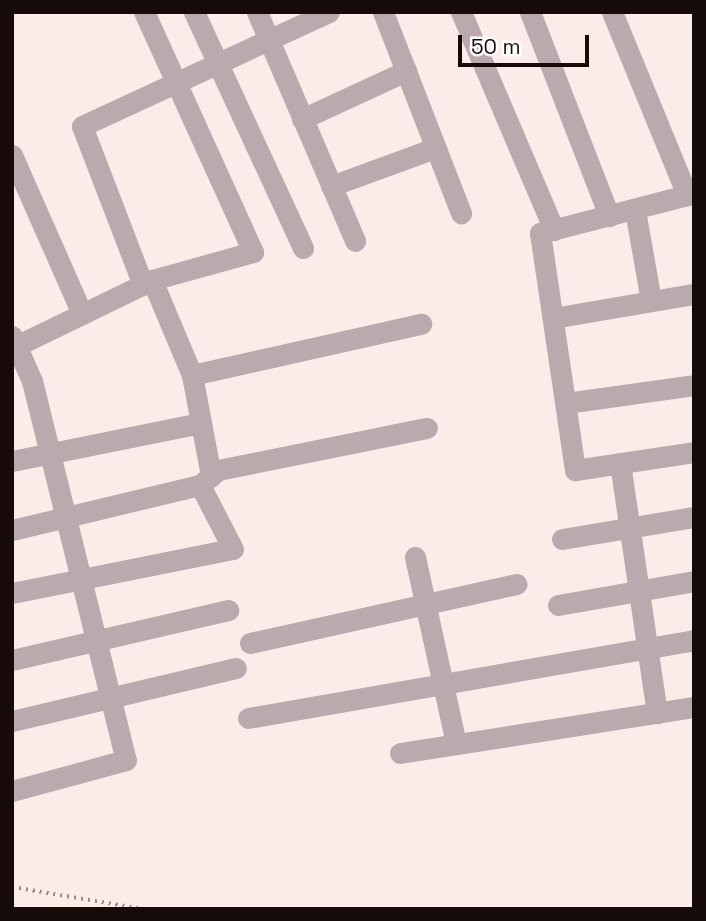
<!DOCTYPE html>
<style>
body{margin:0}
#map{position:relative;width:706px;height:921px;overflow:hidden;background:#fbebe9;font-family:"Space Grotesk",sans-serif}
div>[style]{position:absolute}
.path>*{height:3.5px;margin-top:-1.75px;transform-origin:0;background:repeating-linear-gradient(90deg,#988a88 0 2px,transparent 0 7px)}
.minor>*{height:21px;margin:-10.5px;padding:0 10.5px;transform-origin:10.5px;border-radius:10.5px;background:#baa9ad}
span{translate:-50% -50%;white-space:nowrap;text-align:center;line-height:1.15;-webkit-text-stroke:6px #fcfcfc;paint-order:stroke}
.frame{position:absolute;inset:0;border:14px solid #170b09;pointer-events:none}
.scale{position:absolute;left:458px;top:35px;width:131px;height:32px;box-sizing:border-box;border:4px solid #170b09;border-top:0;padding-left:9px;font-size:21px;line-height:24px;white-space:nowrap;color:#170b09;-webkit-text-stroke:5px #fcfcfc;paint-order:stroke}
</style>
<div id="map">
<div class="path">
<div style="left:12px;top:887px;width:134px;rotate:9.5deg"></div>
</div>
<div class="minor">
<div style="left:194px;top:12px;width:260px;rotate:65.2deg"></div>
<div style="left:257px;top:12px;width:249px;rotate:66.8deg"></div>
<div style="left:383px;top:12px;width:216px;rotate:68.8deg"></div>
<div style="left:461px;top:12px;width:237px;rotate:66.9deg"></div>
<div style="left:530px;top:12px;width:219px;rotate:68.8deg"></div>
<div style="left:612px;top:12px;width:198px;rotate:67.7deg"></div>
<div style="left:687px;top:195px;width:152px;rotate:165.5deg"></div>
<div style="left:540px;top:233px;width:240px;rotate:81.6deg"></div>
<div style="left:575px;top:470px;width:120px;rotate:-8.6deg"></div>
<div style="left:302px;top:119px;width:115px;rotate:-24.8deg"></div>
<div style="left:12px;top:155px;width:174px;rotate:66.2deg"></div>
<div style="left:331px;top:186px;width:111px;rotate:-20.1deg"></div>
<div style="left:635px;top:210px;width:92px;rotate:80deg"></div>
<div style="left:152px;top:280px;width:103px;rotate:67.2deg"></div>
<div style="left:192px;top:375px;width:103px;rotate:79.3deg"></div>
<div style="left:143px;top:285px;width:170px;rotate:-111deg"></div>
<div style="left:82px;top:126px;width:272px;rotate:-24.8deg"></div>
<div style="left:553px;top:318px;width:143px;rotate:-9.7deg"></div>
<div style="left:12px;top:336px;width:49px;rotate:66deg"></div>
<div style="left:32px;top:381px;width:390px;rotate:76.1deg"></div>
<div style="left:126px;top:760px;width:118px;rotate:164.8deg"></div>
<div style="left:12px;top:348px;width:156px;rotate:-25.9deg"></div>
<div style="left:152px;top:280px;width:105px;rotate:-15.5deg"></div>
<div style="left:253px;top:252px;width:264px;rotate:-114.4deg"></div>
<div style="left:192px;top:375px;width:235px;rotate:-12.6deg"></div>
<div style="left:566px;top:403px;width:129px;rotate:-8deg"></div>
<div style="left:12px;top:461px;width:193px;rotate:-11.4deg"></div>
<div style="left:620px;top:463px;width:253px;rotate:81.6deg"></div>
<div style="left:12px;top:530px;width:193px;rotate:-13.5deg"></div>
<div style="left:200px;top:485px;width:23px;rotate:-40deg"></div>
<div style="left:218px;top:470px;width:213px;rotate:-11.4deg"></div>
<div style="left:562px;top:539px;width:134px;rotate:-9.5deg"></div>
<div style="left:415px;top:557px;width:191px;rotate:77.6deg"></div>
<div style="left:12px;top:593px;width:225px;rotate:-11.3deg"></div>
<div style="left:233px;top:549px;width:72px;rotate:-117.3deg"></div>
<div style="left:558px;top:605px;width:138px;rotate:-10deg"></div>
<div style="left:250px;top:643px;width:273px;rotate:-12.5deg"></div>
<div style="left:12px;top:660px;width:222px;rotate:-13deg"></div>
<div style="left:248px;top:718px;width:453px;rotate:-9.9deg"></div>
<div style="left:12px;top:721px;width:230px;rotate:-13.3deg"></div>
<div style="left:400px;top:753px;width:298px;rotate:-8.9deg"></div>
</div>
<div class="frame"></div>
<div class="scale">50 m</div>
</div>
